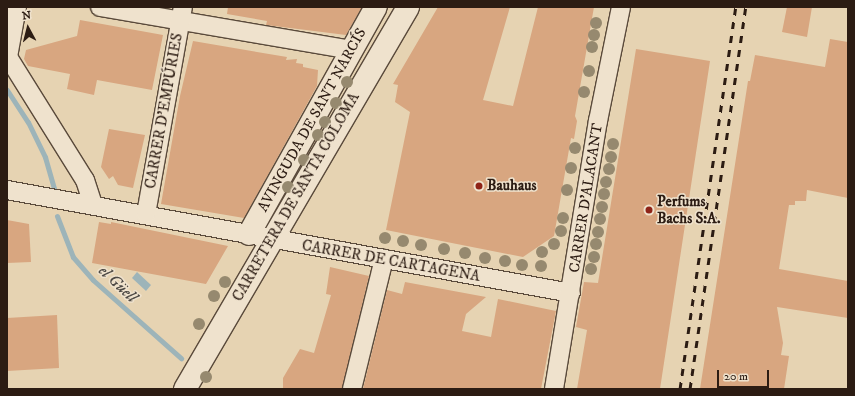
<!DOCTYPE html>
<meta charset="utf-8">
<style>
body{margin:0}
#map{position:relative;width:855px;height:396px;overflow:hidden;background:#e6d3b2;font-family:"IM FELL DW Pica",serif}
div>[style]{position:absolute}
.water>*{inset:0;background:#9db4b9}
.stream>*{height:5px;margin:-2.5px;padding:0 2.5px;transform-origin:2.5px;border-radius:2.5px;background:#9db4b9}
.building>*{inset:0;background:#d8a680}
.roads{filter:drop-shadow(1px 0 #5a4a3b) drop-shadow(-1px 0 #5a4a3b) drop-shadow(0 1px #5a4a3b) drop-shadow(0 -1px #5a4a3b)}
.street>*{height:18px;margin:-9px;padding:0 9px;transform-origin:9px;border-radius:9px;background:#efe2cd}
.secondary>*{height:22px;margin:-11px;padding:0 11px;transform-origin:11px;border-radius:11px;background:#efe2cd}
.rail>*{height:3px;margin-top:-1.5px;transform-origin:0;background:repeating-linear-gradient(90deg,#2c1c13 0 7px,transparent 0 14px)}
.trees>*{width:12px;height:12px;margin:-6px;border-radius:50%;background:#96896f}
.dots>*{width:11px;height:11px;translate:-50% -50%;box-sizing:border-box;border:2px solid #efe2cd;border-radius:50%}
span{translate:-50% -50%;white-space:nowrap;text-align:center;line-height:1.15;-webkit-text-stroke:3px #efe2cd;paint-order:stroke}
.street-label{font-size:15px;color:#2c1c13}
.poi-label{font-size:15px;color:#2c1c13;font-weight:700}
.left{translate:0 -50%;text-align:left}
.water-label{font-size:16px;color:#4e4a45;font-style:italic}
.frame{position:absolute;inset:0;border:8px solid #2c1c13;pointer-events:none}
.north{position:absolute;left:8px;top:8px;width:40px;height:40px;-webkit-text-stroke:3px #efe2cd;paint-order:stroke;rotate:353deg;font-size:11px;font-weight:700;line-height:16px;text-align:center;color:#2c1c13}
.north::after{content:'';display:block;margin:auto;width:14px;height:18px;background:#2c1c13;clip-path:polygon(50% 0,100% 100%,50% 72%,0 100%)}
.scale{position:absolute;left:717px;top:370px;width:52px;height:18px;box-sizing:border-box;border:2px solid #2c1c13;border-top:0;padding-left:5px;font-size:12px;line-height:14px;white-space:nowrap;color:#2c1c13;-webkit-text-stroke:3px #efe2cd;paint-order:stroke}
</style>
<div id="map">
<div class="water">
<div style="clip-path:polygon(137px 272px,151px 285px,146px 291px,132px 278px)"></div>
</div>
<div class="stream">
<div style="left:7px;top:90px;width:38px;rotate:57deg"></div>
<div style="left:28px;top:122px;width:39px;rotate:64deg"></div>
<div style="left:45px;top:157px;width:33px;rotate:74deg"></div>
<div style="left:57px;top:216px;width:44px;rotate:68.7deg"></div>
<div style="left:73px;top:257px;width:30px;rotate:49deg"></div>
<div style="left:93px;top:280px;width:118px;rotate:41.6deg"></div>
</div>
<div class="building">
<div style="clip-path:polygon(228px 7px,362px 7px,346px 35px,266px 25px,267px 21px,227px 14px)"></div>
<div style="clip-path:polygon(438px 7px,510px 7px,483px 100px,513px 106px,538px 7px,594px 7px,575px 116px,577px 121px,574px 139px,571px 138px,554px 236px,523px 257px,386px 230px,410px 112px,395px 102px,398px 85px,393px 84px)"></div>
<div style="clip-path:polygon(787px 7px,812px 7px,807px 37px,782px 32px)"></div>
<div style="clip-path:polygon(80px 20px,163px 35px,152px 90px,97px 80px,94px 95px,67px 89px,70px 74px,28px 66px,24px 59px,26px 50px,77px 36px)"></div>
<div style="clip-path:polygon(830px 39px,848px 42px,848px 198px,807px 190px,806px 201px,795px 201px,795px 205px,789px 205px,779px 269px,848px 281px,848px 318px,777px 307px,783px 343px,781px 355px,789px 356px,784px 389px,700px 389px,748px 81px,750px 81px,755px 55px,825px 67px)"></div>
<div style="clip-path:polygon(193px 41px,287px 57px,286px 60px,297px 59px,296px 63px,303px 64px,303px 67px,318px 70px,317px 86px,244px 218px,161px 204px,180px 96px)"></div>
<div style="clip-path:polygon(636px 49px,710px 61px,660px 389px,577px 389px,587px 330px,576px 327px,584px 282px,598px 283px)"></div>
<div style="clip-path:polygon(109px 129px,145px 135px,133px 188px,118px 185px,113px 176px,109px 179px,101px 167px)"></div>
<div style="clip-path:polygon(7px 220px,29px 224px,31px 262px,7px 263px)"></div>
<div style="clip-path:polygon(99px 222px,111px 224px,111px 222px,228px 246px,206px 284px,92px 263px)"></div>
<div style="clip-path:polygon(330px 267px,369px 276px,342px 389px,283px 389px,283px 378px,300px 349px,314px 353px,331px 295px,326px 294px)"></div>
<div style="clip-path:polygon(405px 282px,486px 297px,466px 314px,462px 331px,491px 337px,498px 299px,556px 311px,541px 389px,363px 389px,387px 290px,402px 294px)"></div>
<div style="clip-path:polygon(57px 315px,59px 368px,7px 371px,7px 318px)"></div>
</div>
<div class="roads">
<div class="street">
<div style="left:17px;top:7px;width:51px;rotate:100.2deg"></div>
<div style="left:8px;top:57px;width:145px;rotate:58deg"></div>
<div style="left:85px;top:180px;width:26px;rotate:72deg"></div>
<div style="left:100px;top:7px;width:256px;rotate:9.7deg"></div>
<div style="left:7px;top:190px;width:573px;rotate:10.35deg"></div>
<div style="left:146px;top:214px;width:210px;rotate:-79.9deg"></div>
<div style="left:352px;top:389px;width:134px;rotate:-76.2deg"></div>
<div style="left:554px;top:389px;width:272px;rotate:-80.7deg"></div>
<div style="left:598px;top:121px;width:116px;rotate:-78.6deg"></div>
</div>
<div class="secondary">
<div style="left:249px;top:234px;width:260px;rotate:-60.8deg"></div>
<div style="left:185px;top:389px;width:442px;rotate:-59.7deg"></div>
</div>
</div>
<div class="rail">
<div style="left:680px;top:389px;width:386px;rotate:-81.7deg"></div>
<div style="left:690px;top:389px;width:386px;rotate:-81.7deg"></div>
</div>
<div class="trees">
<div style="left:596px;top:23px"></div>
<div style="left:594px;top:35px"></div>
<div style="left:592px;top:47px"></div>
<div style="left:589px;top:71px"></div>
<div style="left:347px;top:82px"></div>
<div style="left:584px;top:92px"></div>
<div style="left:336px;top:103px"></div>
<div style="left:325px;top:122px"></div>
<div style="left:318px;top:135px"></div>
<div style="left:613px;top:144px"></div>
<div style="left:575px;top:148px"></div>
<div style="left:611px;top:157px"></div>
<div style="left:304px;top:160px"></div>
<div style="left:571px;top:168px"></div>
<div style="left:609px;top:169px"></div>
<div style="left:606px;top:182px"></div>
<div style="left:288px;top:187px"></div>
<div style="left:567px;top:190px"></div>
<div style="left:604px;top:194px"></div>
<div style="left:602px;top:207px"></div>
<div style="left:563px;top:218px"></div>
<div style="left:600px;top:219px"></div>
<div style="left:561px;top:231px"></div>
<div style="left:598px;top:232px"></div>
<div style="left:385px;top:238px"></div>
<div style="left:403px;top:241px"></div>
<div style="left:554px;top:244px"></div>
<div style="left:596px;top:244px"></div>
<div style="left:421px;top:245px"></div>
<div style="left:444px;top:249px"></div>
<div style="left:542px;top:252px"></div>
<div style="left:465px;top:253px"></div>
<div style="left:594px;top:257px"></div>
<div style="left:485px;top:258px"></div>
<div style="left:505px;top:261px"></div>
<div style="left:522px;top:265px"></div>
<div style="left:541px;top:266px"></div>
<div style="left:591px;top:269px"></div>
<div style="left:225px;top:282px"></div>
<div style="left:214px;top:296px"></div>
<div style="left:199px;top:324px"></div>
<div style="left:206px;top:377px"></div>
</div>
<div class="dots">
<div style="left:479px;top:186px;background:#8f2418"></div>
<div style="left:649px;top:210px;background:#8f2418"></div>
</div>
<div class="street-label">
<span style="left:164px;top:111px;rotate:-80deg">CARRER D'EMPÚRIES</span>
<span style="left:312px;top:120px;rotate:-61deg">AVINGUDA DE SANT NARCÍS</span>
<span style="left:296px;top:197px;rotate:-60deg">CARRETERA DE SANTA COLOMA</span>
<span style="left:586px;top:198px;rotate:-81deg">CARRER D'ALACANT</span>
<span style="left:391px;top:261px;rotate:10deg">CARRER DE CARTAGENA</span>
</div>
<div class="poi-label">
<span class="left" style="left:487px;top:186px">Bauhaus</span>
<span class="left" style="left:657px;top:210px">Perfums<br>Bachs S.A.</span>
</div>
<div class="water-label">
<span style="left:118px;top:284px;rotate:43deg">el Güell</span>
</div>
<div class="frame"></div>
<div class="north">N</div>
<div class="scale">20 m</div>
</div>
